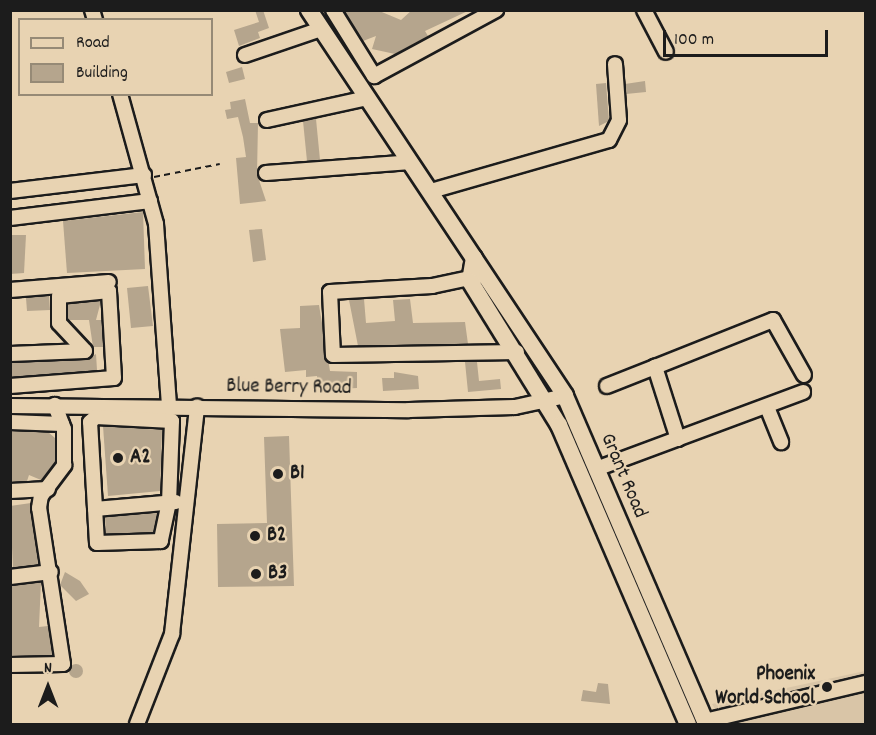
<!DOCTYPE html>
<style>
body{margin:0}
#map{position:relative;width:876px;height:735px;overflow:hidden;background:#e8d3b2;font-family:Dekko,sans-serif}
div>[style]{position:absolute}
.built>*{inset:0;background:#d9c5a7}
.building>*{inset:0;background:#b5a58d}
.round{border-radius:50%}
.path>*{height:2px;margin-top:-1px;transform-origin:0;background:repeating-linear-gradient(90deg,#1c1c1c 0 6px,transparent 0 10.5px)}
.roads{filter:drop-shadow(2px 0 #1c1c1c) drop-shadow(-2px 0 #1c1c1c) drop-shadow(0 2px #1c1c1c) drop-shadow(0 -2px #1c1c1c)}
.minor>*{height:14px;margin:-7px;padding:0 7px;transform-origin:7px;border-radius:7px;background:#e8d3b2}
.major>*{height:16px;margin:-8px;padding:0 8px;transform-origin:8px;border-radius:8px;background:#e8d3b2}
.dots>*{width:16px;height:16px;translate:-50% -50%;box-sizing:border-box;border:3px solid #e8d3b2;border-radius:50%}
span{translate:-50% -50%;white-space:nowrap;text-align:center;line-height:1.15;-webkit-text-stroke:4.5px #e8d3b2;paint-order:stroke}
.street-label{font-size:21px;color:#1c1c1c}
.poi-label{font-size:21px;color:#1c1c1c;font-weight:700}
.left{translate:0 -50%;text-align:left}
.right{translate:-100% -50%;text-align:right}
.frame{position:absolute;inset:0;border:12px solid #1c1c1c;pointer-events:none}
.legend{position:absolute;left:18px;top:18px;width:195px;height:78px;box-sizing:border-box;background:#e8d3b2;border:2px solid #968a76;margin:0;padding:8px 10px;list-style:none;font-size:18px;color:#1c1c1c}
.legend li{display:flex;align-items:center;gap:12px;height:30px}
.legend b{width:30px;border:2px solid #968a76}
.north{position:absolute;left:18px;top:657px;width:60px;height:60px;-webkit-text-stroke:4px #e8d3b2;paint-order:stroke;rotate:0deg;font-size:16px;font-weight:700;line-height:24px;text-align:center;color:#1c1c1c}
.north::after{content:'';display:block;margin:auto;width:21px;height:27px;background:#1c1c1c;clip-path:polygon(50% 0,100% 100%,50% 72%,0 100%)}
.scale{position:absolute;left:663px;top:30px;width:165px;height:27px;box-sizing:border-box;border:3px solid #1c1c1c;border-top:0;padding-left:8px;font-size:18px;line-height:21px;white-space:nowrap;color:#1c1c1c;-webkit-text-stroke:4px #e8d3b2;paint-order:stroke}
</style>
<div id="map">
<div class="built">
<div style="clip-path:polygon(865px 671px,865px 724px,724px 724px,712px 704px)"></div>
</div>
<div class="building">
<div style="clip-path:polygon(255px 10px,263px 10px,269px 28px,258px 32px,260px 38px,239px 46px,234px 30px,259px 22px)"></div>
<div style="clip-path:polygon(344px 10px,377px 10px,401px 20px,412px 10px,470px 10px,425px 31px,428px 36px,395px 54px,372px 49px,376px 36px,363px 41px)"></div>
<div style="clip-path:polygon(242px 67px,245px 79px,229px 83px,226px 72px)"></div>
<div style="clip-path:polygon(645px 81px,646px 92px,626px 94px,625px 84px)"></div>
<div style="clip-path:polygon(606px 83px,609px 121px,599px 126px,596px 84px)"></div>
<div style="clip-path:polygon(245px 99px,250px 123px,258px 123px,257px 174px,266px 201px,240px 204px,236px 158px,246px 157px,243px 137px,238px 117px,227px 119px,225px 110px,231px 109px,230px 102px)"></div>
<div style="clip-path:polygon(316px 119px,320px 160px,307px 161px,303px 121px)"></div>
<div style="clip-path:polygon(143px 212px,145px 269px,67px 273px,63px 221px)"></div>
<div style="clip-path:polygon(262px 229px,266px 260px,253px 262px,249px 230px)"></div>
<div style="clip-path:polygon(10px 235px,26px 235px,24px 273px,10px 274px)"></div>
<div style="clip-path:polygon(148px 286px,153px 326px,131px 328px,127px 288px)"></div>
<div style="clip-path:polygon(49px 296px,50px 310px,27px 311px,26px 298px)"></div>
<div style="clip-path:polygon(364px 299px,366px 323px,395px 321px,393px 300px,410px 299px,413px 323px,465px 322px,468px 344px,358px 346px,349px 300px)"></div>
<div style="clip-path:polygon(101px 301px,96px 320px,102px 320px,103px 347px,93px 347px,89px 320px,68px 320px,68px 304px)"></div>
<div style="clip-path:polygon(319px 305px,330px 371px,357px 372px,357px 388px,318px 390px,317px 376px,306px 377px,306px 370px,285px 372px,280px 329px,300px 328px,300px 306px)"></div>
<div style="clip-path:polygon(96px 354px,97px 370px,10px 377px,10px 363px,85px 360px)"></div>
<div style="clip-path:polygon(465px 362px,477px 362px,479px 381px,500px 379px,501px 389px,468px 392px)"></div>
<div style="clip-path:polygon(394px 372px,418px 376px,419px 389px,383px 391px,382px 378px,394px 378px)"></div>
<div style="clip-path:polygon(103px 426px,162px 430px,160px 491px,108px 496px)"></div>
<div style="clip-path:polygon(10px 431px,48px 432px,55px 438px,55px 462px,41px 480px,29px 475px,27px 481px,10px 482px)"></div>
<div style="clip-path:polygon(289px 436px,294px 586px,218px 587px,217px 524px,267px 523px,264px 437px)"></div>
<div style="clip-path:polygon(31px 503px,38px 564px,13px 568px,10px 506px)"></div>
<div style="clip-path:polygon(158px 513px,154px 532px,106px 534px,105px 517px)"></div>
<div style="clip-path:polygon(65px 572px,80px 581px,89px 594px,76px 601px,60px 585px)"></div>
<div style="clip-path:polygon(41px 582px,39px 627px,48px 626px,53px 655px,10px 656px,10px 586px)"></div>
<div class="round" style="left:69px;top:664px;width:14px;height:14px"></div>
<div style="clip-path:polygon(598px 683px,608px 684px,610px 704px,581px 701px,583px 690px,596px 692px)"></div>
</div>
<div class="path">
<div style="left:154px;top:177px;width:67px;rotate:-11.1deg"></div>
</div>
<div class="roads">
<div class="minor">
<div style="left:92px;top:10px;width:10px;rotate:73deg"></div>
<div style="left:333px;top:10px;width:78px;rotate:58.2deg"></div>
<div style="left:374px;top:76px;width:139px;rotate:-28.4deg"></div>
<div style="left:644px;top:10px;width:47px;rotate:62.4deg"></div>
<div style="left:245px;top:55px;width:80px;rotate:-18.9deg"></div>
<div style="left:120px;top:94px;width:135px;rotate:74.5deg"></div>
<div style="left:156px;top:224px;width:180px;rotate:85.9deg"></div>
<div style="left:267px;top:120px;width:102px;rotate:-12.4deg"></div>
<div style="left:266px;top:173px;width:145px;rotate:-4.3deg"></div>
<div style="left:10px;top:191px;width:135px;rotate:-6.8deg"></div>
<div style="left:431px;top:191px;width:185px;rotate:-16deg"></div>
<div style="left:609px;top:140px;width:22px;rotate:-63deg"></div>
<div style="left:619px;top:120px;width:56px;rotate:-94.1deg"></div>
<div style="left:10px;top:218px;width:141px;rotate:-6.9deg"></div>
<div style="left:479px;top:276px;width:48px;rotate:168deg"></div>
<div style="left:432px;top:286px;width:102px;rotate:176.6deg"></div>
<div style="left:330px;top:292px;width:63px;rotate:87.3deg"></div>
<div style="left:333px;top:355px;width:184px;rotate:-0.9deg"></div>
<div style="left:10px;top:290px;width:99px;rotate:-4.6deg"></div>
<div style="left:10px;top:354px;width:75px;rotate:-2.3deg"></div>
<div style="left:10px;top:386px;width:104px;rotate:-4.4deg"></div>
<div style="left:114px;top:378px;width:87px;rotate:-93.3deg"></div>
<div style="left:109px;top:291px;width:50px;rotate:174.3deg"></div>
<div style="left:59px;top:296px;width:27px;rotate:90deg"></div>
<div style="left:59px;top:323px;width:38px;rotate:47deg"></div>
<div style="left:607px;top:386px;width:52px;rotate:-21.6deg"></div>
<div style="left:10px;top:406px;width:399px;rotate:0.6deg"></div>
<div style="left:409px;top:410px;width:106px;rotate:-1.6deg"></div>
<div style="left:515px;top:407px;width:51px;rotate:-12.4deg"></div>
<div style="left:767px;top:407px;width:38px;rotate:68deg"></div>
<div style="left:96px;top:417px;width:76px;rotate:3deg"></div>
<div style="left:172px;top:421px;width:81px;rotate:92.1deg"></div>
<div style="left:169px;top:502px;width:40px;rotate:102deg"></div>
<div style="left:161px;top:541px;width:64px;rotate:178.2deg"></div>
<div style="left:97px;top:543px;width:121px;rotate:-93.3deg"></div>
<div style="left:90px;top:422px;width:8px;rotate:-40deg"></div>
<div style="left:10px;top:422px;width:52px;rotate:2.2deg"></div>
<div style="left:678px;top:439px;width:76px;rotate:-107.7deg"></div>
<div style="left:655px;top:367px;width:127px;rotate:-21.7deg"></div>
<div style="left:773px;top:320px;width:63px;rotate:60.6deg"></div>
<div style="left:596px;top:469px;width:221px;rotate:-20.4deg"></div>
<div style="left:10px;top:491px;width:38px;rotate:-3deg"></div>
<div style="left:95px;top:509px;width:81px;rotate:-4.9deg"></div>
<div style="left:10px;top:577px;width:41px;rotate:-7deg"></div>
<div style="left:10px;top:665px;width:53px;rotate:-1.1deg"></div>
<div style="left:63px;top:664px;width:158px;rotate:-98.7deg"></div>
<div style="left:39px;top:508px;width:12px;rotate:-81deg"></div>
<div style="left:41px;top:496px;width:39px;rotate:-53deg"></div>
<div style="left:64px;top:465px;width:36px;rotate:-90deg"></div>
<div style="left:64px;top:429px;width:26px;rotate:-111deg"></div>
<div style="left:705px;top:721px;width:165px;rotate:-13.3deg"></div>
<div style="left:137px;top:724px;width:97px;rotate:-68.7deg"></div>
<div style="left:172px;top:634px;width:229px;rotate:-83.7deg"></div>
</div>
<div class="major">
<div style="left:309px;top:10px;width:463px;rotate:56.4deg"></div>
<div style="left:565px;top:396px;width:357px;rotate:66.7deg"></div>
<div style="left:474px;top:258px;width:23px;rotate:100deg"></div>
<div style="left:470px;top:281px;width:169px;rotate:58.3deg"></div>
<div style="left:559px;top:425px;width:326px;rotate:66.7deg"></div>
</div>
</div>
<div class="dots">
<div style="left:118px;top:458px;background:#1c1c1c"></div>
<div style="left:278px;top:474px;background:#1c1c1c"></div>
<div style="left:255px;top:536px;background:#1c1c1c"></div>
<div style="left:256px;top:574px;background:#1c1c1c"></div>
<div style="left:827px;top:687px;background:#1c1c1c"></div>
</div>
<div class="street-label">
<span style="left:289px;top:388px;rotate:1deg">Blue Berry Road</span>
<span style="left:623px;top:476px;rotate:67deg">Grant Road</span>
</div>
<div class="poi-label">
<span class="left" style="left:130px;top:458px">A2</span>
<span class="left" style="left:290px;top:474px">B1</span>
<span class="left" style="left:267px;top:536px">B2</span>
<span class="left" style="left:268px;top:574px">B3</span>
<span class="right" style="left:815px;top:687px">Phoenix<br>World School</span>
</div>
<div class="frame"></div>
<ul class="legend">
<li><b style="height:8px;background:#e8d3b2"></b>Road</li>
<li><b style="height:16px;background:#b5a58d"></b>Building</li>
</ul>
<div class="north">N</div>
<div class="scale">100 m</div>
</div>
